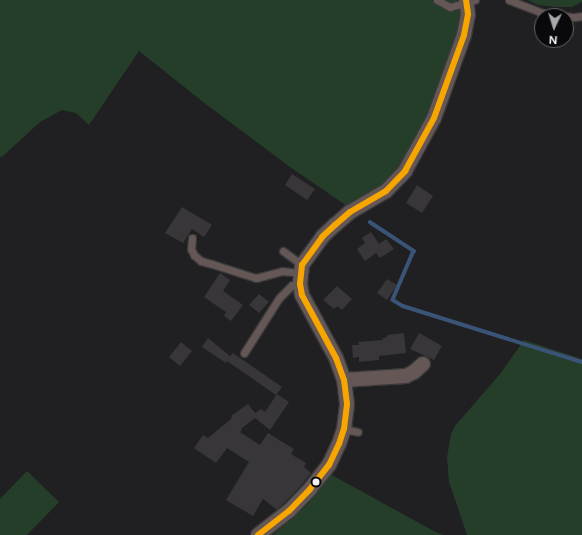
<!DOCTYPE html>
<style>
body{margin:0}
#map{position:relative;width:582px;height:535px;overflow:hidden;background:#201f22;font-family:Figtree,sans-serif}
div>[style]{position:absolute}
.green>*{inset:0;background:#253e2a}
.stream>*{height:3.5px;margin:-1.75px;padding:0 1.75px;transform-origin:1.75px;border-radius:1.75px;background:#3a5477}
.building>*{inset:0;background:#383638}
.roads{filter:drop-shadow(1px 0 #39393a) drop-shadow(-1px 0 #39393a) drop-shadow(0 1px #39393a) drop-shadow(0 -1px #39393a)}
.service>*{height:7px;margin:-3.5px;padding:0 3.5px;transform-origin:3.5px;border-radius:3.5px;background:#645756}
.minor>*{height:14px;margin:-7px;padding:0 7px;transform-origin:7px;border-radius:7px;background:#645756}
.bus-1>*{height:6px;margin:-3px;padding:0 3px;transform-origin:3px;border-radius:3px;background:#f7a600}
.dots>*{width:11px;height:11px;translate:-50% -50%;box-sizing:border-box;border:2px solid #09080b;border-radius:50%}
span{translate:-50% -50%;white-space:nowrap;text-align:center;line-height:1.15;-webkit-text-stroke:4px #09080b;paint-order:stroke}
.north{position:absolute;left:534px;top:8px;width:40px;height:40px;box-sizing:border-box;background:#09080b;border:1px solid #666569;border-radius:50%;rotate:184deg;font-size:11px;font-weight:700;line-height:16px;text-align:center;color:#f2f1f5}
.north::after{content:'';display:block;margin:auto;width:14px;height:18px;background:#a8a8ab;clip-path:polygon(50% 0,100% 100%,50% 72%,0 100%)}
</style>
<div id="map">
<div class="green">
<div style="clip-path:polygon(0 0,457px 0,462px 20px,432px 103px,409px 154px,387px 183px,347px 206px,290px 167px,207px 105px,139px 51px,89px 125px,76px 113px,62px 110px,40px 122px,3px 156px,0 157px)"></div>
<div style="clip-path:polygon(527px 0,582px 0,582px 2px,572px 7px,556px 7px,538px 5px)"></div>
<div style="clip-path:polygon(524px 340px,582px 359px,582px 535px,467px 535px,449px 482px,447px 457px,451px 434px,455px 426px,500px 374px)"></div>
<div style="clip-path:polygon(27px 471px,59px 502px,27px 535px,0 535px,0 499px)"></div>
<div style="clip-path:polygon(330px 474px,432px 530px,443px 535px,273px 535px,308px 504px)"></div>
</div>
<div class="stream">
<div style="left:370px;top:222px;width:53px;rotate:33.4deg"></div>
<div style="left:414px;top:251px;width:53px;rotate:113.2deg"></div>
<div style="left:393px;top:300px;width:12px;rotate:31deg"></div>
<div style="left:403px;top:306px;width:188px;rotate:17.4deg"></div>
</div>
<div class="building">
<div style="clip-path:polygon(292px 174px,315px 189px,307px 200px,285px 185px)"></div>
<div style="clip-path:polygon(417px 185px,433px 196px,422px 213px,406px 203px)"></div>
<div style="clip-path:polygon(182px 207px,212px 225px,204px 237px,192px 229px,183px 243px,165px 233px)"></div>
<div style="clip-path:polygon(371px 232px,379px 244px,386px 239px,394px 249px,380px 258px,376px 253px,365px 261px,357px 249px,365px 243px,362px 238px)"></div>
<div style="clip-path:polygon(220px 273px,230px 280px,223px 291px,243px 305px,231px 321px,224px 316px,226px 312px,204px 297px)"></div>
<div style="clip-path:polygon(387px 279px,397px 285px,387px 300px,377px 293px)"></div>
<div style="clip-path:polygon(337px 286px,352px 299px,342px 310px,337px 306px,334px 309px,323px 300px)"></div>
<div style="clip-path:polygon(259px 294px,269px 302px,259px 313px,249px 305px)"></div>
<div style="clip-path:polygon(404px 333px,406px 353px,379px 356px,379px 360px,359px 362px,359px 357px,353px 358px,352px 345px,359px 345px,358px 342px,383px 340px,383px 338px,387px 337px,387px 335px)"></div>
<div style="clip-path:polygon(419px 333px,442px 346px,434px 360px,410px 349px)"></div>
<div style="clip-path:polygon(208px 338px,230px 356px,233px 353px,282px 387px,276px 395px,227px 361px,226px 363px,202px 347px)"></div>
<div style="clip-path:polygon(181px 342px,192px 351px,180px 366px,169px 357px)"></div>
<div style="clip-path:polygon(277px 394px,289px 402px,270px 430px,255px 418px,241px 429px,242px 430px,240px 432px,260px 445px,268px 433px,294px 449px,291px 454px,306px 463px,304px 467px,311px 473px,299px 488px,277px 510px,263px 499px,253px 516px,226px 500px,249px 462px,227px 448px,216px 463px,194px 448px,203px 435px,208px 438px,232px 418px,231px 416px,248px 404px,255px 413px,261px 409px,265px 412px)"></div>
</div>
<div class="roads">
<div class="service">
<div style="left:437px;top:0;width:15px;rotate:28deg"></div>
<div style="left:450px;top:7px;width:26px;rotate:-16deg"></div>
<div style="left:509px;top:0;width:39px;rotate:21deg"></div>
<div style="left:545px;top:14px;width:30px;rotate:6deg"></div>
<div style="left:575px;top:17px;width:7px;rotate:-8deg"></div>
<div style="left:192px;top:238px;width:11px;rotate:95deg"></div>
<div style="left:191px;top:249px;width:7px;rotate:63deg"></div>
<div style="left:194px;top:255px;width:9px;rotate:41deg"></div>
<div style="left:201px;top:261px;width:11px;rotate:15deg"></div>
<div style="left:212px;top:264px;width:46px;rotate:17.7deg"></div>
<div style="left:256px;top:278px;width:27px;rotate:-15deg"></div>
<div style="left:282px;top:271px;width:18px;rotate:6deg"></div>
<div style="left:283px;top:251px;width:24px;rotate:36deg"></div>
<div style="left:244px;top:353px;width:65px;rotate:-57.5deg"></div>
<div style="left:279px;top:298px;width:18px;rotate:-45deg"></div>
<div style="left:292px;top:285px;width:8px;rotate:-7deg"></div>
<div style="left:344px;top:429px;width:14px;rotate:12deg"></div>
</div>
<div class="minor">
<div style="left:344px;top:380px;width:62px;rotate:-3.7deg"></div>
<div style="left:406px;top:376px;width:9px;rotate:-27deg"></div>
<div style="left:414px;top:372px;width:12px;rotate:-42deg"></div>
<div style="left:258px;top:535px;width:39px;rotate:-38deg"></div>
<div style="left:289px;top:511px;width:30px;rotate:-46deg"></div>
<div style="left:310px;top:489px;width:31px;rotate:-52deg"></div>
<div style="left:329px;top:465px;width:23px;rotate:-65deg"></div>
<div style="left:339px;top:444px;width:16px;rotate:-72deg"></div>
<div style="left:344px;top:429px;width:25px;rotate:-83deg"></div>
<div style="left:347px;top:404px;width:24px;rotate:-97deg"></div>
<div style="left:344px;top:380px;width:23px;rotate:-110deg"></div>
<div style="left:336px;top:358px;width:72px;rotate:-118.4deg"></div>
<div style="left:302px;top:295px;width:11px;rotate:-100deg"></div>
<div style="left:300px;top:284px;width:19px;rotate:-84deg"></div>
<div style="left:302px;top:265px;width:34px;rotate:-54deg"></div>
<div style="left:322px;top:237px;width:18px;rotate:-43deg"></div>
<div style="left:335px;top:225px;width:20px;rotate:-41deg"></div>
<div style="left:350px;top:212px;width:42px;rotate:-30.3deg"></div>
<div style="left:386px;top:191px;width:28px;rotate:-46deg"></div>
<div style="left:405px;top:171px;width:60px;rotate:-61.3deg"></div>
<div style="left:434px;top:118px;width:88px;rotate:-70.1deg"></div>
<div style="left:464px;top:35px;width:21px;rotate:-79deg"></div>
<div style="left:468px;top:14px;width:14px;rotate:-98deg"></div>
</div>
</div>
<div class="bus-1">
<div style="left:258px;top:535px;width:39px;rotate:-38deg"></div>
<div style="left:289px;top:511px;width:30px;rotate:-46deg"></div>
<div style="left:310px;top:489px;width:31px;rotate:-52deg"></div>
<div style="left:329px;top:465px;width:23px;rotate:-65deg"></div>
<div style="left:339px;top:444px;width:16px;rotate:-72deg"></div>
<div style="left:344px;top:429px;width:25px;rotate:-83deg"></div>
<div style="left:347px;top:404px;width:24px;rotate:-97deg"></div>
<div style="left:344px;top:380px;width:23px;rotate:-110deg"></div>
<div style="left:336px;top:358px;width:72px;rotate:-118.4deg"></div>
<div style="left:302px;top:295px;width:11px;rotate:-100deg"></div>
<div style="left:300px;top:284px;width:19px;rotate:-84deg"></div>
<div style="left:302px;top:265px;width:34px;rotate:-54deg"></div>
<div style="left:322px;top:237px;width:18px;rotate:-43deg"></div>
<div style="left:335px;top:225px;width:20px;rotate:-41deg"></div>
<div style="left:350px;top:212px;width:42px;rotate:-30.3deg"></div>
<div style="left:386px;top:191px;width:28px;rotate:-46deg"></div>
<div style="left:405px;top:171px;width:60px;rotate:-61.3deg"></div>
<div style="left:434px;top:118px;width:88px;rotate:-70.1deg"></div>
<div style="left:464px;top:35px;width:21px;rotate:-79deg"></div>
<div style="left:468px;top:14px;width:14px;rotate:-98deg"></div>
</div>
<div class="dots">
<div style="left:316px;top:482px;background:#f2f1f5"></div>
</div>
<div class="north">N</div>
</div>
